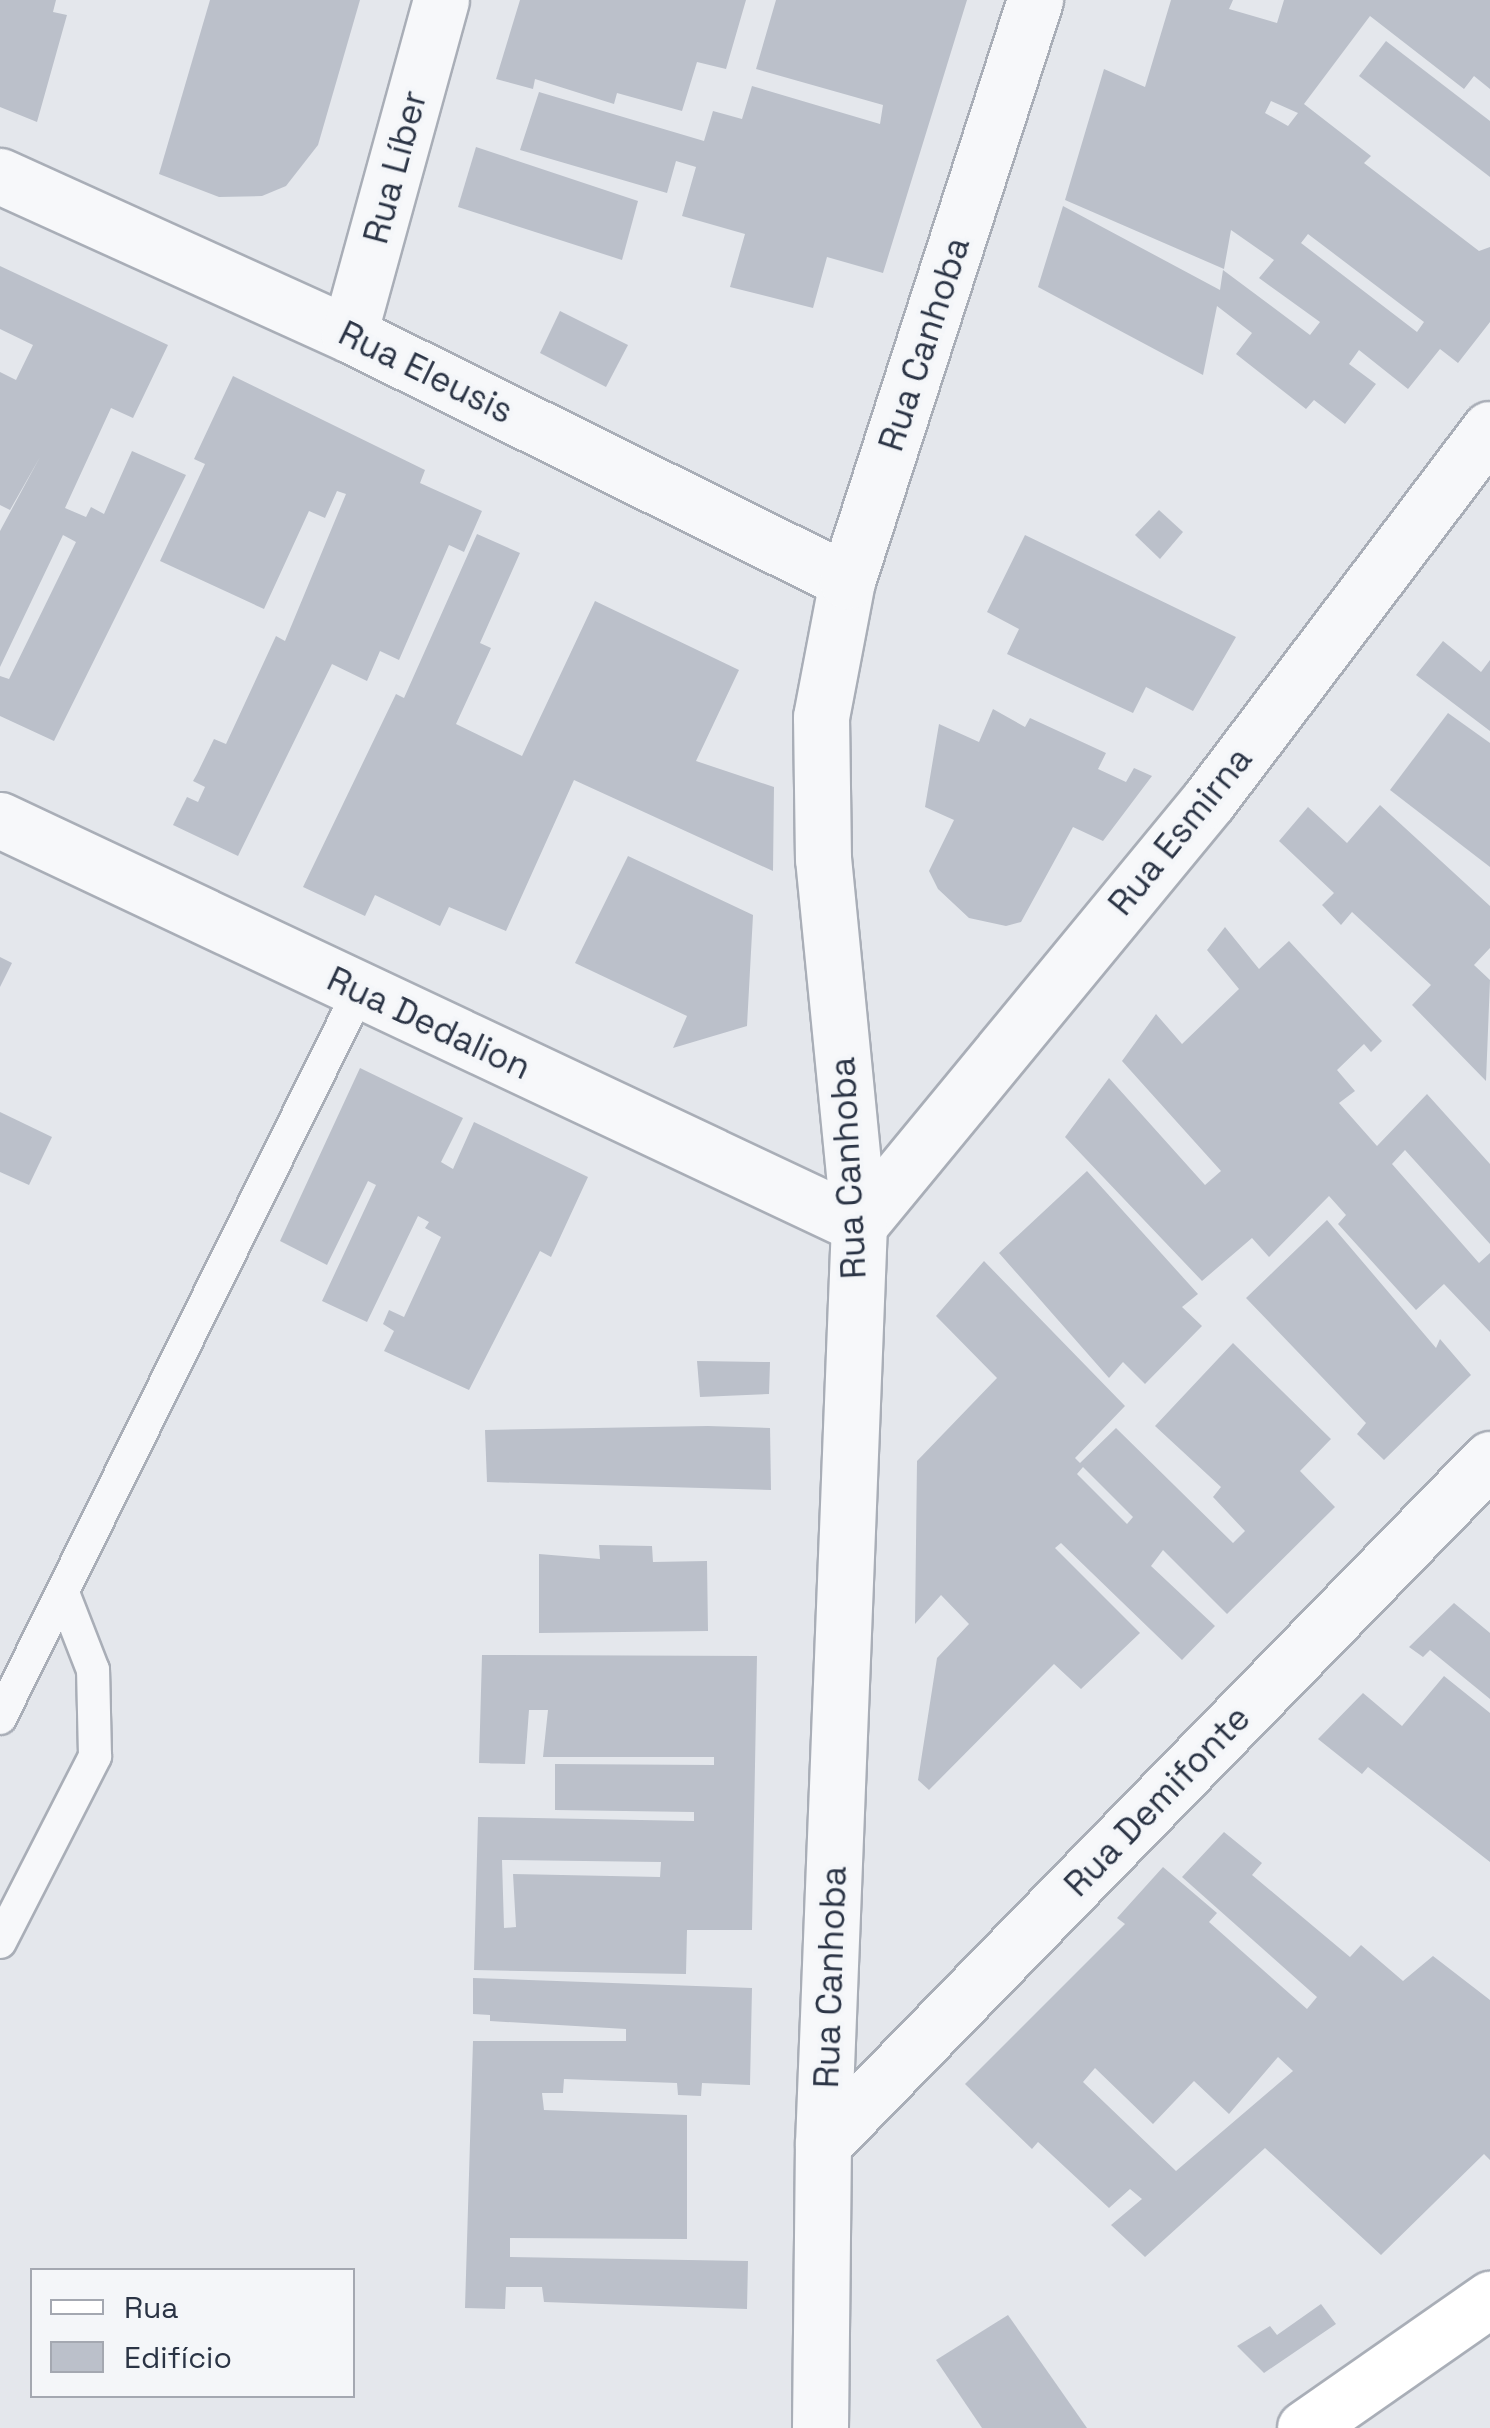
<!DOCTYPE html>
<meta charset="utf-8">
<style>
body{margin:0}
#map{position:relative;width:1490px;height:2428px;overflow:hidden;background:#e4e7ec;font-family:"Space Grotesk",sans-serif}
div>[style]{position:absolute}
.building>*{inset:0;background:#bbc0ca}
.roads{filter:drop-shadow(2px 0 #a9aeb7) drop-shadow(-2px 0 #a9aeb7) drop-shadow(0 2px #a9aeb7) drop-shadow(0 -2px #a9aeb7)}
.lane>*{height:32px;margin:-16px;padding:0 16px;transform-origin:16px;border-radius:16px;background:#f7f8fa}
.street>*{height:55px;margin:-27.5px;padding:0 27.5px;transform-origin:27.5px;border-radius:27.5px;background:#f7f8fa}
.secondary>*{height:55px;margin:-27.5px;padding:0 27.5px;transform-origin:27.5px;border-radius:27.5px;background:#fff}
span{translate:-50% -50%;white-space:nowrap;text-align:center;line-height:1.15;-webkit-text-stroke:8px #f4f6f9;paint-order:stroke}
.street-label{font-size:35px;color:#2b3445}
.legend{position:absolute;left:30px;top:2268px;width:325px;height:130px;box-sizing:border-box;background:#f4f6f9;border:2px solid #a4a8b1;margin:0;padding:12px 18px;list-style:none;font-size:30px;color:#2b3445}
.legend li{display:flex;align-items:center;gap:20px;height:50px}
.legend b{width:50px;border:2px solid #a4a8b1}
</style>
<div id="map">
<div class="building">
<div style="clip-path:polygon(0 0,56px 0,53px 12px,67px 15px,37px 122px,0 107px)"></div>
<div style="clip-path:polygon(210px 0,360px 0,318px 145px,286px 186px,262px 196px,219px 197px,159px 174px)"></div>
<div style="clip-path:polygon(520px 0,746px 0,726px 69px,697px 62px,682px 111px,617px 93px,614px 104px,535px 79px,533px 89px,496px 79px)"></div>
<div style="clip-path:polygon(776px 0,967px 0,883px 273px,827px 257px,813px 308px,730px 287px,745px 234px,682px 216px,696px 167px,676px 161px,667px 193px,520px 150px,539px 92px,704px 141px,713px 111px,742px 119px,752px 86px,880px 124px,883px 105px,756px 69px)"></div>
<div style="clip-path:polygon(evenodd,1171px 0,1233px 0,1229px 9px,1277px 23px,1284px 0,1490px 0,1490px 89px,1474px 76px,1464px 89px,1370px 16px,1304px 104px,1371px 156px,1364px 163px,1479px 251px,1490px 247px,1490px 322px,1458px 363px,1440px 349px,1408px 389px,1359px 350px,1349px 364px,1376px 384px,1345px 424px,1314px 400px,1306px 409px,1236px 354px,1252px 333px,1217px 306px,1203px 375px,1038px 287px,1063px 206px,1220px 290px,1223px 270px,1310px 335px,1320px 322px,1259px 278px,1274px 260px,1231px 230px,1224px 269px,1065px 200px,1104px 69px,1145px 87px,1171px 0,1271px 101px,1298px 113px,1288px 126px,1265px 113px,1271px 101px,1171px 0,1308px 234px,1424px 322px,1417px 332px,1301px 243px,1308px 234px)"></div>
<div style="clip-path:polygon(1386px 41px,1490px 121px,1490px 177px,1359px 76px)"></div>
<div style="clip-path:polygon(476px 147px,638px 201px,622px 260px,458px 207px)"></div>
<div style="clip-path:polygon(0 266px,168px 345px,133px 418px,111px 408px,65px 508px,86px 517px,91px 507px,104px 514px,132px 451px,186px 475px,54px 741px,0 716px,0 676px,9px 679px,76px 542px,63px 535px,0 667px,0 531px,40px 457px,10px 510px,0 505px,0 372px,16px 380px,33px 345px,0 329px)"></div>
<div style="clip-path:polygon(560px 311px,628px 345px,606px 387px,540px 353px)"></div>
<div style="clip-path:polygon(233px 376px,425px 470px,420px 483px,482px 511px,464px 552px,449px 545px,399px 660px,380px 651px,367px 681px,332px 664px,238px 856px,173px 825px,187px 797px,198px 802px,205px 787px,193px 781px,197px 774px,214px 739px,226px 744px,276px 636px,285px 641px,346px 494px,337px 491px,325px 518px,309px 511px,264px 609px,160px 561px,205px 464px,194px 459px)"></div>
<div style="clip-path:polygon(1159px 510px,1183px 532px,1160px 559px,1135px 535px)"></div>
<div style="clip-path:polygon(477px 534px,520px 553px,480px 643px,491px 648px,456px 724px,522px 756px,595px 601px,739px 670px,696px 761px,774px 787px,773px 871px,574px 780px,506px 931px,449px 907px,440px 926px,375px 895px,365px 916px,303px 887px,396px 694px,404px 698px)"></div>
<div style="clip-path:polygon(1025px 535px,1236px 637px,1193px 711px,1146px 687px,1133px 713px,1007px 654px,1019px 629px,987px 612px)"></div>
<div style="clip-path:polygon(1443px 641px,1481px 672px,1490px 660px,1490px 731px,1416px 675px)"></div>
<div style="clip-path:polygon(993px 709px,1025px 727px,1030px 718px,1106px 753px,1098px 769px,1126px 782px,1134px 768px,1152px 776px,1103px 841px,1073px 827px,1021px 922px,1006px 926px,969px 918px,938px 889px,929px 871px,954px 820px,925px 807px,939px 724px,979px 742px)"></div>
<div style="clip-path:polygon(1448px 713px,1490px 743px,1490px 867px,1390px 790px)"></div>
<div style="clip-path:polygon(1380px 805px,1490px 906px,1490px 948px,1474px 965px,1490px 980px,1486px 1081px,1412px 1005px,1431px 985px,1352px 912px,1341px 925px,1322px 905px,1334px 893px,1279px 841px,1308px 807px,1347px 843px)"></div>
<div style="clip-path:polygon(628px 856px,753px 915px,747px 1026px,673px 1048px,687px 1016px,575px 963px)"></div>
<div style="clip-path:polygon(1225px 927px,1259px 969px,1289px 941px,1382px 1041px,1371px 1052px,1364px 1044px,1337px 1070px,1355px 1091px,1339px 1103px,1377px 1146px,1427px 1094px,1490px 1164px,1490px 1244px,1405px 1150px,1392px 1164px,1479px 1263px,1490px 1253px,1490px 1332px,1444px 1284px,1416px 1310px,1338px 1224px,1346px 1215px,1329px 1196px,1269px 1257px,1252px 1238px,1202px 1281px,1065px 1137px,1109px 1078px,1205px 1185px,1221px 1171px,1122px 1061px,1156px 1014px,1182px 1044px,1239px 989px,1207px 950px)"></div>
<div style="clip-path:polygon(0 957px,12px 963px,0 987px)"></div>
<div style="clip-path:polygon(360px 1068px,463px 1118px,441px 1162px,453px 1169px,474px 1122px,588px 1177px,551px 1257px,540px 1251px,469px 1390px,384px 1351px,394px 1331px,383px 1324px,389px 1310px,404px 1317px,441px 1237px,425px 1228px,429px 1222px,418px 1216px,367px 1322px,322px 1301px,376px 1185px,368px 1181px,327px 1265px,280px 1241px)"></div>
<div style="clip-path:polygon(0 1112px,52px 1137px,29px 1185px,0 1172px)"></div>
<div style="clip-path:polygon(1087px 1171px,1198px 1294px,1182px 1307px,1202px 1326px,1145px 1384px,1123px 1362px,1109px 1378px,999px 1253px)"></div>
<div style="clip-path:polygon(1327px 1220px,1436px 1348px,1440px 1339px,1471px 1375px,1384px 1460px,1357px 1434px,1366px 1423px,1246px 1298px)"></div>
<div style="clip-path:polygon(evenodd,984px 1261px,1125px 1406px,1075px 1458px,1080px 1463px,1116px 1428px,1233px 1543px,1245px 1531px,1213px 1497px,1221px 1487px,1155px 1426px,1233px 1343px,1331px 1439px,1300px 1471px,1335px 1507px,1227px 1614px,1163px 1550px,1151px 1566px,1215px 1626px,1182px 1660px,1061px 1543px,1055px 1548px,1140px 1633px,1081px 1689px,1054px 1664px,929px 1790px,918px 1780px,937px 1658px,969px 1624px,941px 1595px,915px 1624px,917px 1461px,997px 1378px,936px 1316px,984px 1261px,1083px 1467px,1133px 1517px,1127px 1524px,1077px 1474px,1083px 1467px)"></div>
<div style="clip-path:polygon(697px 1361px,770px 1362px,769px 1394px,700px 1397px)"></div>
<div style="clip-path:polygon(708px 1426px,770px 1428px,771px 1490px,487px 1482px,485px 1430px)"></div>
<div style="clip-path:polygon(599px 1545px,652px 1546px,653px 1562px,707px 1561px,708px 1631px,539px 1633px,539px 1554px,600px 1559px)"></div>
<div style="clip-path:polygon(1454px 1603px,1490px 1633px,1490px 1699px,1430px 1650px,1423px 1657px,1409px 1647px)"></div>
<div style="clip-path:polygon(evenodd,482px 1655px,757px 1656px,752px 1930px,687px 1930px,686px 1974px,474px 1970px,478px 1817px,694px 1821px,694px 1812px,555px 1810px,555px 1764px,714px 1765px,714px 1757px,543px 1757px,548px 1710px,529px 1710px,525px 1764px,479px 1763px,482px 1655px,502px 1860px,661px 1862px,660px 1877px,513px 1874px,516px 1927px,504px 1928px,502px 1860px)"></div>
<div style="clip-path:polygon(1444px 1676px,1490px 1713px,1490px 1862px,1368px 1767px,1362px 1774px,1318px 1739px,1363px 1693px,1402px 1726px)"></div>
<div style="clip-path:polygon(evenodd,1224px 1832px,1262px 1863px,1252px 1875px,1350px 1957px,1361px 1945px,1403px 1981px,1433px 1956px,1490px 2000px,1490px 2160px,1484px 2154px,1381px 2255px,1265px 2148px,1145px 2257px,1111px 2225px,1142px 2199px,1130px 2189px,1109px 2208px,1038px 2142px,1032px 2149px,965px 2084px,1125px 1924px,1117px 1918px,1163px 1867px,1217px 1913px,1209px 1922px,1307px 2009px,1317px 1997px,1182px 1877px,1224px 1832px,1278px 2057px,1293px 2071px,1176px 2171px,1083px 2082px,1095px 2068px,1153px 2124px,1194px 2081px,1229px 2114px,1278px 2057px)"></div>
<div style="clip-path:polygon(473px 1978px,752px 1988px,750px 2085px,702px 2083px,701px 2096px,678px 2095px,677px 2083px,564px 2079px,563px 2093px,542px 2093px,544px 2110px,687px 2115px,687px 2239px,510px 2238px,510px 2257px,748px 2261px,747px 2309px,544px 2302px,542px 2287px,506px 2287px,505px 2309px,465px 2308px,473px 2041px,626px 2041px,626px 2029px,490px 2021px,490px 2015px,473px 2014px)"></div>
<div style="clip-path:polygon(1321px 2304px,1336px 2324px,1264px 2373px,1237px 2346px,1270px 2326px,1277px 2335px)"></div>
<div style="clip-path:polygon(1008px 2315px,1087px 2428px,982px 2428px,936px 2360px)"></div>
</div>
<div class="roads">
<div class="lane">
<div style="left:0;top:1718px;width:812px;rotate:-63.69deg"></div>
<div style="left:0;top:1942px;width:209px;rotate:-62.9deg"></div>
<div style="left:95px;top:1756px;width:86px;rotate:-91.3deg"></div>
<div style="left:93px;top:1670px;width:83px;rotate:-111.3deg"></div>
</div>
<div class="street">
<div style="left:0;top:176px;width:383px;rotate:24.4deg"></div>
<div style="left:349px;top:334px;width:556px;rotate:26.38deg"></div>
<div style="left:349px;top:334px;width:346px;rotate:-74.6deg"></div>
<div style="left:0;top:820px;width:950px;rotate:25.24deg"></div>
<div style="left:859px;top:1225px;width:551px;rotate:-50.53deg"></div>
<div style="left:1209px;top:800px;width:465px;rotate:-52.9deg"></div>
<div style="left:823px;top:2144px;width:956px;rotate:-45.76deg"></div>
<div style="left:820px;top:2428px;width:284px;rotate:-89.4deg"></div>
<div style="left:823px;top:2144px;width:920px;rotate:-87.76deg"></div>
<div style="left:859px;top:1225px;width:368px;rotate:-95.6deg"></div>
<div style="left:823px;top:859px;width:142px;rotate:-90.8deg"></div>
<div style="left:821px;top:717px;width:138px;rotate:-79.2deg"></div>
<div style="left:847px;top:581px;width:611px;rotate:-72.07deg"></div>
</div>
<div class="secondary">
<div style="left:1305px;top:2428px;width:226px;rotate:-34.9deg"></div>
</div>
</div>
<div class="street-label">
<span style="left:395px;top:167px;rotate:-75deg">Rua Líber</span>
<span style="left:924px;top:344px;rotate:-72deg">Rua Canhoba</span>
<span style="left:426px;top:372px;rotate:26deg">Rua Eleusis</span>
<span style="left:1180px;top:831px;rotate:-51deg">Rua Esmirna</span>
<span style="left:429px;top:1023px;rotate:25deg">Rua Dedalion</span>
<span style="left:848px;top:1168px;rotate:-93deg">Rua Canhoba</span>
<span style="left:1157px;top:1801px;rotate:-46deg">Rua Demifonte</span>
<span style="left:830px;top:1977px;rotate:-88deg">Rua Canhoba</span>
</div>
<ul class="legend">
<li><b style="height:12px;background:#fff"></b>Rua</li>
<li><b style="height:28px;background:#bbc0ca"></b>Edifício</li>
</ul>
</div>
